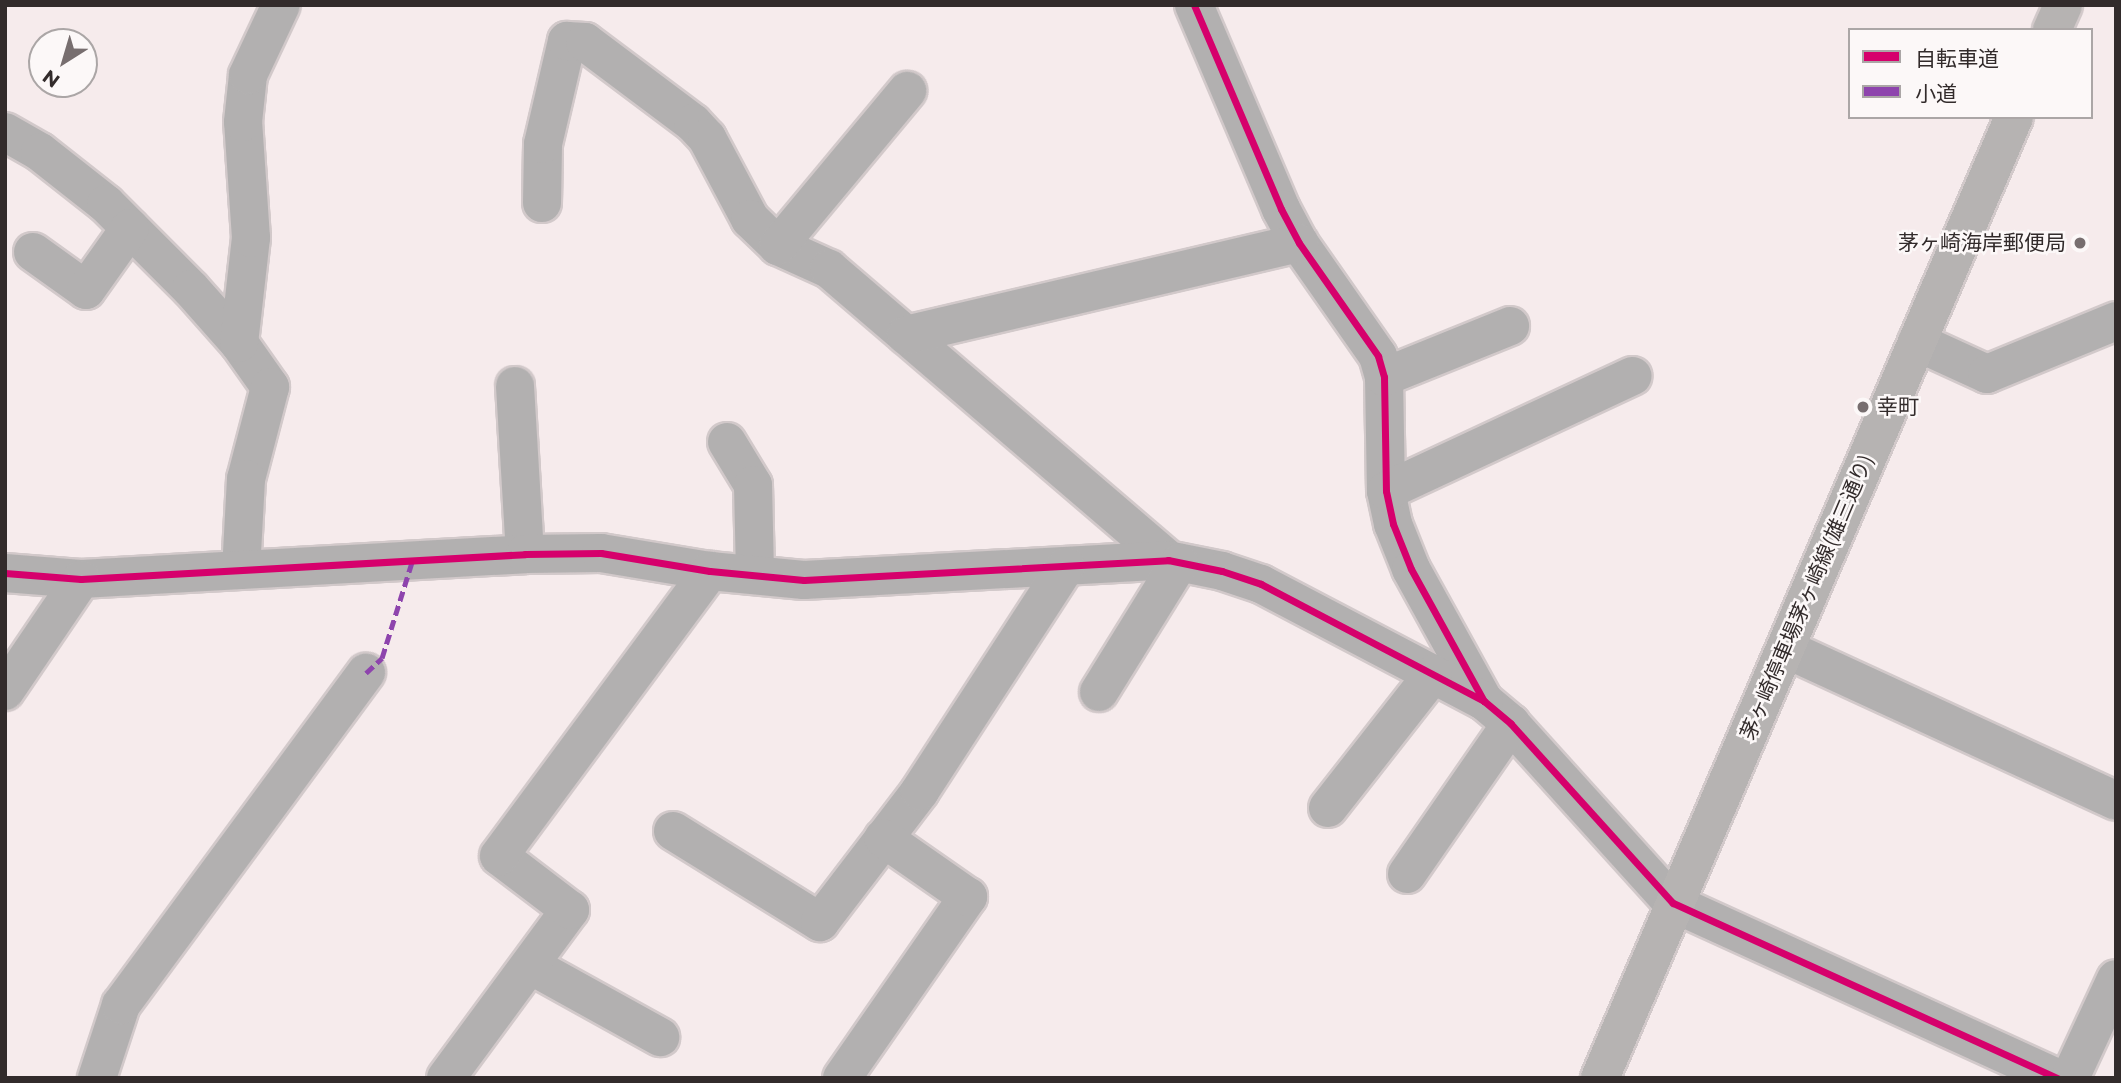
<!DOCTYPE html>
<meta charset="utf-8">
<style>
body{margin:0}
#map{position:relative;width:2121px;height:1083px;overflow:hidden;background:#f6ebec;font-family:Montserrat,"Noto Sans JP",sans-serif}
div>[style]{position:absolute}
.roads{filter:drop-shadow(2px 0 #d2c9ca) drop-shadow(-2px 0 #d2c9ca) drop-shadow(0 2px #d2c9ca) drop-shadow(0 -2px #d2c9ca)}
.minor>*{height:38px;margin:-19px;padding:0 19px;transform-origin:19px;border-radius:19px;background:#b2b0b0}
.major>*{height:38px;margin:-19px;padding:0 19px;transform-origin:19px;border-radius:19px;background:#b6b3b2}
.quiet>*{height:5px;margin-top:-2.5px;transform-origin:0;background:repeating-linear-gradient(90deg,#8e44ad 0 10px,transparent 0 15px)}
.cycleway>*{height:7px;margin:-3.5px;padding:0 3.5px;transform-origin:3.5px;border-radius:3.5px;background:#d6006c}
.dots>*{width:19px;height:19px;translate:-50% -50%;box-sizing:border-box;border:4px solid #fcf8f8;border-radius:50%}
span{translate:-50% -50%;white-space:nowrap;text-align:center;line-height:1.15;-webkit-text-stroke:5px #fcf8f8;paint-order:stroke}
.poi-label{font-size:21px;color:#322b2b}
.right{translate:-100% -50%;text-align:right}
.left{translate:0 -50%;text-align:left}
.street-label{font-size:21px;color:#322b2b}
.frame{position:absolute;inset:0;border:7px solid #322b2b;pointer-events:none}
.legend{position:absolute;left:1848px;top:28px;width:245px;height:91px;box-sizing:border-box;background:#fcf8f8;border:2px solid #aba6a6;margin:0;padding:9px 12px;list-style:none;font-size:21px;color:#322b2b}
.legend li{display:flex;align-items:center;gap:14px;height:35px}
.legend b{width:35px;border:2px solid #aba6a6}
.north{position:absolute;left:28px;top:28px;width:70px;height:70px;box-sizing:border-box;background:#fcf8f8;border:2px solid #aba6a6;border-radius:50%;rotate:217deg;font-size:19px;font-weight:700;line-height:28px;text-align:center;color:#322b2b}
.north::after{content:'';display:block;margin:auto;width:24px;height:32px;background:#776e6f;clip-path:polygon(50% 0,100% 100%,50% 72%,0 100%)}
</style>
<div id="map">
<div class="roads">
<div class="minor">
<div style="left:1194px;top:5px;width:222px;rotate:66.9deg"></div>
<div style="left:1281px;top:209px;width:38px;rotate:62deg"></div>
<div style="left:1299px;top:243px;width:138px;rotate:55deg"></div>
<div style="left:1378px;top:356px;width:22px;rotate:74deg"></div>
<div style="left:1384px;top:377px;width:114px;rotate:89deg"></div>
<div style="left:1386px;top:491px;width:34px;rotate:78deg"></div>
<div style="left:1393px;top:524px;width:48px;rotate:68.2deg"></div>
<div style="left:1411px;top:569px;width:151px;rotate:61.1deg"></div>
<div style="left:1484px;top:701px;width:35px;rotate:40deg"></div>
<div style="left:1511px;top:724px;width:241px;rotate:47.9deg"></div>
<div style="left:1673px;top:903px;width:422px;rotate:24.5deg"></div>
<div style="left:5px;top:132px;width:40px;rotate:29.7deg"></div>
<div style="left:40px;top:152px;width:84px;rotate:38.2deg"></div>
<div style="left:106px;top:204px;width:120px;rotate:45deg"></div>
<div style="left:191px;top:289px;width:72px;rotate:48.4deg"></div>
<div style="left:239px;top:343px;width:54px;rotate:54.8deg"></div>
<div style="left:270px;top:387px;width:95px;rotate:104.6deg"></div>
<div style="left:246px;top:479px;width:91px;rotate:93.1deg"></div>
<div style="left:542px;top:203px;width:59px;rotate:-89deg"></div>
<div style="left:543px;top:144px;width:106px;rotate:-76.9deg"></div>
<div style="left:567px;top:41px;width:18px;rotate:3deg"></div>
<div style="left:585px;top:42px;width:135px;rotate:36.9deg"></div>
<div style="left:693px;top:123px;width:21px;rotate:47deg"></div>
<div style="left:707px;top:138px;width:92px;rotate:62deg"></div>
<div style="left:750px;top:219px;width:39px;rotate:44deg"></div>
<div style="left:778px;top:246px;width:56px;rotate:24.3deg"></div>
<div style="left:829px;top:269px;width:447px;rotate:40.6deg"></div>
<div style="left:778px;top:246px;width:202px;rotate:-50.2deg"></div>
<div style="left:33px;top:252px;width:65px;rotate:35.6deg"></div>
<div style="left:86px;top:290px;width:76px;rotate:-54.6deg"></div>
<div style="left:906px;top:335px;width:404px;rotate:-13.2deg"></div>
<div style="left:1917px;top:342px;width:77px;rotate:24.6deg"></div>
<div style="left:1987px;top:374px;width:139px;rotate:-22.3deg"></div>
<div style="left:239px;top:343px;width:106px;rotate:-83.5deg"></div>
<div style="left:251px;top:238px;width:116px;rotate:-93.9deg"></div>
<div style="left:243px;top:122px;width:47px;rotate:-83.9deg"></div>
<div style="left:248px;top:75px;width:77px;rotate:-64.8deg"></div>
<div style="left:1384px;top:377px;width:136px;rotate:-22deg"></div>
<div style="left:515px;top:386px;width:168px;rotate:86.6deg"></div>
<div style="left:727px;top:442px;width:50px;rotate:58.8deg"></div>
<div style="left:753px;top:485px;width:90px;rotate:88.7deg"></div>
<div style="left:1386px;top:491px;width:272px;rotate:-25deg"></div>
<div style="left:5px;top:573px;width:76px;rotate:4.5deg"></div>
<div style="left:81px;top:579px;width:445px;rotate:-3.2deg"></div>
<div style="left:525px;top:554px;width:76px;rotate:-0.8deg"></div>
<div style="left:601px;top:553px;width:110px;rotate:9.4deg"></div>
<div style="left:710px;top:571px;width:94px;rotate:5.5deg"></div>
<div style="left:804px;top:580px;width:365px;rotate:-3.1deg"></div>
<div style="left:1168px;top:560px;width:55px;rotate:11.5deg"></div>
<div style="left:1222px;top:571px;width:41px;rotate:18.4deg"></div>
<div style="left:1261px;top:584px;width:252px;rotate:27.7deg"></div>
<div style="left:1786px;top:649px;width:363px;rotate:24.7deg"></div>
<div style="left:5px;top:691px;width:135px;rotate:-55.8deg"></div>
<div style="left:1099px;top:692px;width:152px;rotate:-58.2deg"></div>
<div style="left:1328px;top:808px;width:170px;rotate:-51.9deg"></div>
<div style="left:673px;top:831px;width:173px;rotate:31.8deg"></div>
<div style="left:820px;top:922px;width:165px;rotate:-52.6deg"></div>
<div style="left:920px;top:791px;width:268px;rotate:-57deg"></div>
<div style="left:1407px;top:874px;width:183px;rotate:-55.3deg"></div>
<div style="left:530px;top:965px;width:149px;rotate:29deg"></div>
<div style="left:97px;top:1078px;width:77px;rotate:-71.8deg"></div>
<div style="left:121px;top:1005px;width:413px;rotate:-53.6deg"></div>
<div style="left:446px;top:1078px;width:209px;rotate:-53.6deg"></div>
<div style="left:570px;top:910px;width:89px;rotate:-142.7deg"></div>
<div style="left:499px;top:856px;width:355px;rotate:-53.5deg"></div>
<div style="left:842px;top:1078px;width:221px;rotate:-55.2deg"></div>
<div style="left:968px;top:897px;width:103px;rotate:-145.2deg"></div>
<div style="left:2070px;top:1078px;width:109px;rotate:-65.1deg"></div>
</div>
<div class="major">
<div style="left:2052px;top:30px;width:27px;rotate:-66deg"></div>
<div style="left:1600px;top:1078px;width:1046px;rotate:-66.69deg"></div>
</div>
</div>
<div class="quiet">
<div style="left:366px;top:673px;width:22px;rotate:-43deg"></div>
<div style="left:382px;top:658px;width:101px;rotate:-72.6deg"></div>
</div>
<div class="cycleway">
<div style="left:1194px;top:5px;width:222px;rotate:66.9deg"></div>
<div style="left:1281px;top:209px;width:38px;rotate:62deg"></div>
<div style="left:1299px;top:243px;width:138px;rotate:55deg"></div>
<div style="left:1378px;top:356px;width:22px;rotate:74deg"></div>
<div style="left:1384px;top:377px;width:114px;rotate:89deg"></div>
<div style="left:1386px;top:491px;width:34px;rotate:78deg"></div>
<div style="left:1393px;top:524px;width:48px;rotate:68.2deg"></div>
<div style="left:1411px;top:569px;width:151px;rotate:61.1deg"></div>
<div style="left:1484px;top:701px;width:35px;rotate:40deg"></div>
<div style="left:1511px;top:724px;width:241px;rotate:47.9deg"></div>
<div style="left:1673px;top:903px;width:422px;rotate:24.5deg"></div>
<div style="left:5px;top:573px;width:76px;rotate:4.5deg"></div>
<div style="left:81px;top:579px;width:445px;rotate:-3.2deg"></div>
<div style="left:525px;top:554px;width:76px;rotate:-0.8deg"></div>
<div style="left:601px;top:553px;width:110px;rotate:9.4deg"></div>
<div style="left:710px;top:571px;width:94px;rotate:5.5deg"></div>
<div style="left:804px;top:580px;width:365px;rotate:-3.1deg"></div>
<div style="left:1168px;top:560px;width:55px;rotate:11.5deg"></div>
<div style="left:1222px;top:571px;width:41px;rotate:18.4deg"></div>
<div style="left:1261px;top:584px;width:252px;rotate:27.7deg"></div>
</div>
<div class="dots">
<div style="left:2080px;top:243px;background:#776e6f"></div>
<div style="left:1863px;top:407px;background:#776e6f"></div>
</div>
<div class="poi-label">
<span class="right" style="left:2066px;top:243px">茅ヶ崎海岸郵便局</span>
<span class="left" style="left:1877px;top:407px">幸町</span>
</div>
<div class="street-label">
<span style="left:1807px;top:597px;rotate:-67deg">茅ヶ崎停車場茅ヶ崎線(雄三通り)</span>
</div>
<div class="frame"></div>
<ul class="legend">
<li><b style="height:9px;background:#d6006c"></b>自転車道</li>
<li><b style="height:9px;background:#8e44ad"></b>小道</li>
</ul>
<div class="north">N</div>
</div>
